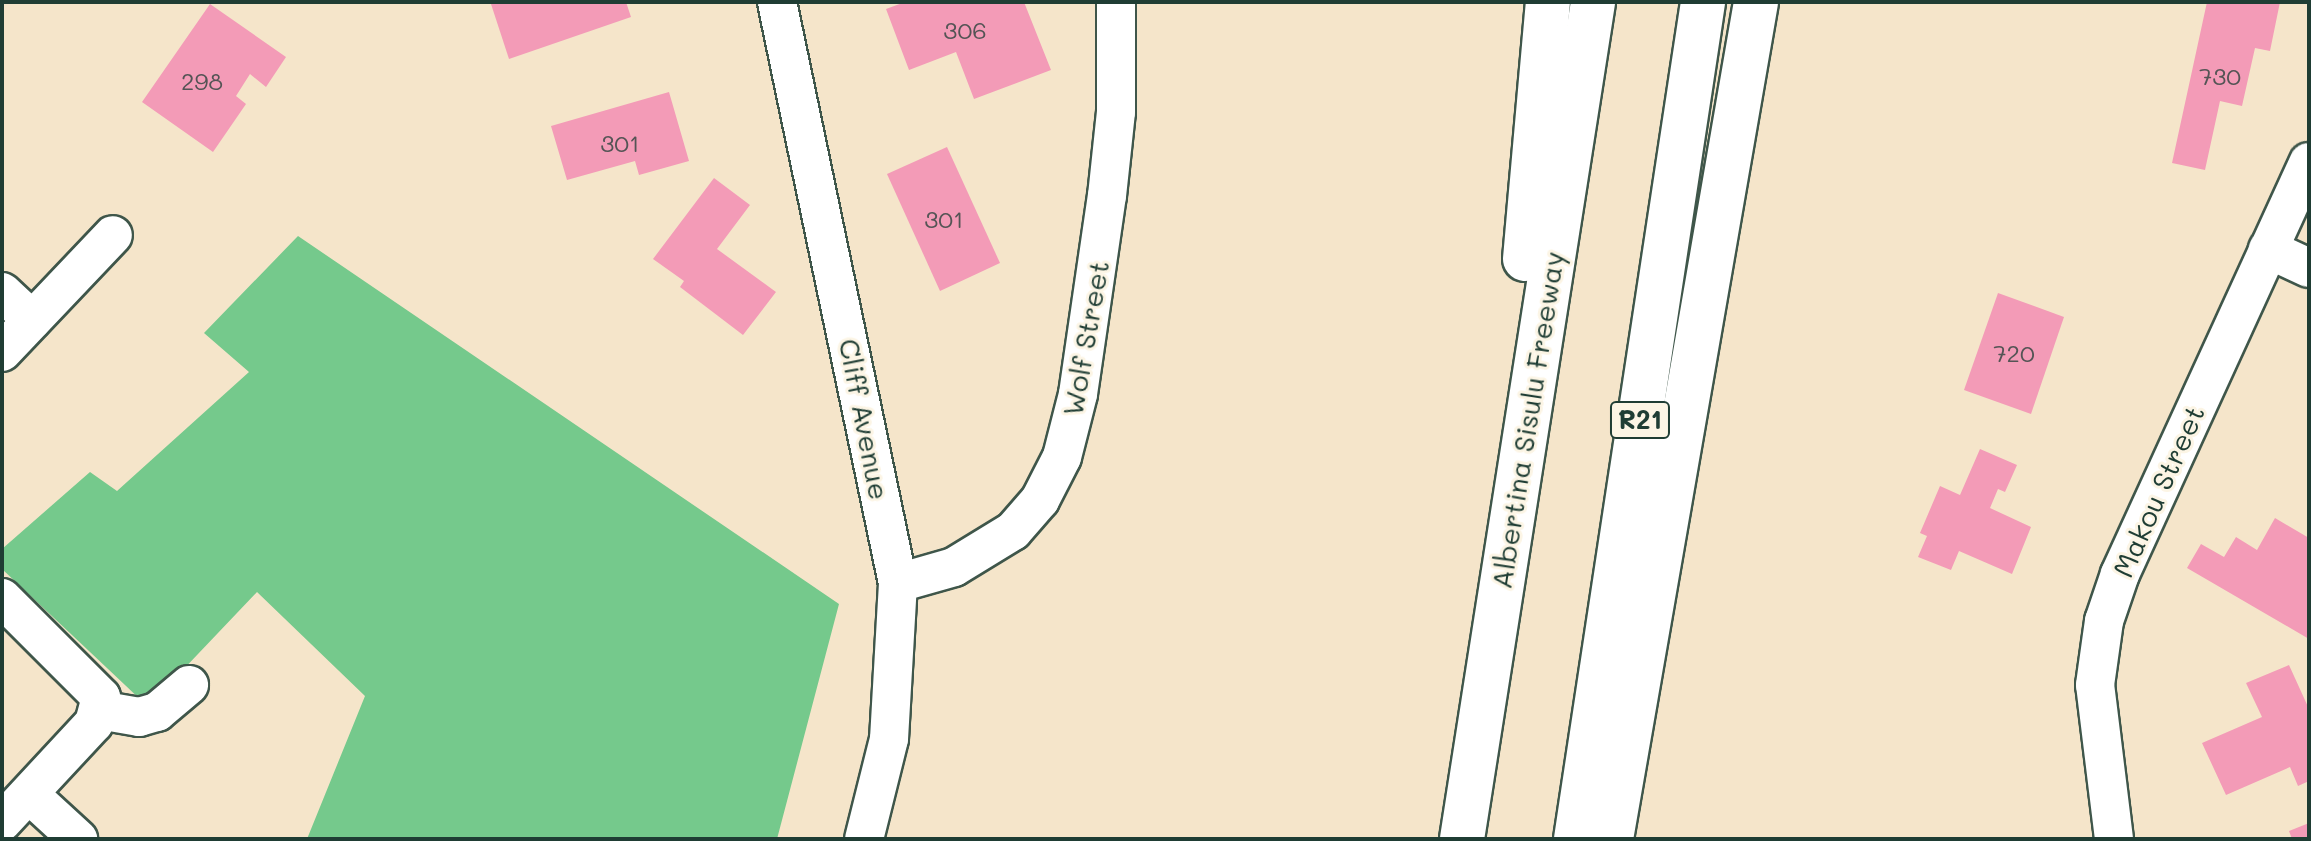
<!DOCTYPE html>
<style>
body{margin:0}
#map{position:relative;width:2311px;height:841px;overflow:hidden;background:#f5e5ca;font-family:Mali,sans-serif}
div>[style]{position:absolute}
.green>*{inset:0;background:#75c98c}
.building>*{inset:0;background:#f39bb7}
.roads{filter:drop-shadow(2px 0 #3f564a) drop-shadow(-2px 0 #3f564a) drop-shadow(0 2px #3f564a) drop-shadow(0 -2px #3f564a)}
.minor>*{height:38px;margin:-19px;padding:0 19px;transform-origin:19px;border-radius:19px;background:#fff}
.highway>*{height:44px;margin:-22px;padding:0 22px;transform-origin:22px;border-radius:22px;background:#fff}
span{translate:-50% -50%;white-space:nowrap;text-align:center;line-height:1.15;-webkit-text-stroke:6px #fcf5e5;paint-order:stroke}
.number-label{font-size:24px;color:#545455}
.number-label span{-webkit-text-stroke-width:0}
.shield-label span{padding:2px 6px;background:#fcf5e5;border:2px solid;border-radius:6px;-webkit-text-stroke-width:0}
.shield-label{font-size:26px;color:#1f3d34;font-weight:700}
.street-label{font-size:28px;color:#1f3d34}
.frame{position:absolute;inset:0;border:4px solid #1f3d34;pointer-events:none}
</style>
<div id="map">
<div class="green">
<div style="clip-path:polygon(298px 236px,839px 604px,777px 839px,307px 839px,365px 696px,257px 592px,159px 695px,143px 702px,2px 569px,2px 549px,90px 472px,117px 491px,249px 372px,204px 333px)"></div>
</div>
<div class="building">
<div style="clip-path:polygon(498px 2px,626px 2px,631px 17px,509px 59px,491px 4px)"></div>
<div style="clip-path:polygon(905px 2px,1024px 2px,1051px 70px,974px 99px,956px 52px,909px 70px,886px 9px)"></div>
<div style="clip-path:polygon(2207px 2px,2280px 2px,2270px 51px,2255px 48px,2242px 106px,2220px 101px,2205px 170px,2172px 163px)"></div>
<div style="clip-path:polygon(210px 4px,286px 57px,266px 87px,250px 74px,236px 96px,246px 104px,213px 152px,142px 102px)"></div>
<div style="clip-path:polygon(669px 92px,689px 161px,639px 175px,635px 161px,567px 180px,551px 126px)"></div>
<div style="clip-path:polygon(947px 147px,1000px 263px,940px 291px,887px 174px)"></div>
<div style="clip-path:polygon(714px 178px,750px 205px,717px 249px,776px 292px,743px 335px,680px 287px,684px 281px,653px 259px)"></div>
<div style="clip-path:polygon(1998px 293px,2064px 317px,2031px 414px,1964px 390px)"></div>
<div style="clip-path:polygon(1980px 449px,2017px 465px,2005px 492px,1998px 489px,1990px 508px,2031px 527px,2012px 574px,1959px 551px,1951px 570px,1918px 557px,1927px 536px,1920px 533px,1940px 486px,1960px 495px)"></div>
<div style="clip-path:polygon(2275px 518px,2309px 538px,2309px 639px,2187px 568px,2201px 544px,2224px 557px,2236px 537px,2257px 550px)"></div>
<div style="clip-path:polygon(2289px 665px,2309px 709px,2309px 781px,2298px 786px,2290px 767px,2226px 795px,2202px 743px,2262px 717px,2246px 683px)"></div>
<div style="clip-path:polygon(2309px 823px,2309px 839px,2292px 839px,2289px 831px)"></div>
</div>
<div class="roads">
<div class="minor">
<div style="left:777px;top:2px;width:593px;rotate:78.24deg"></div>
<div style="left:898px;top:583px;width:156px;rotate:93.3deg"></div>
<div style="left:889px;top:739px;width:103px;rotate:104deg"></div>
<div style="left:2268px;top:249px;width:45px;rotate:24.9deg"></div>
<div style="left:2px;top:292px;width:41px;rotate:43deg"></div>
<div style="left:2px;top:352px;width:161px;rotate:-46.5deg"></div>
<div style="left:898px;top:583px;width:58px;rotate:-15.9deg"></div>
<div style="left:954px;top:567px;width:69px;rotate:-31.4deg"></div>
<div style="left:1013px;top:531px;width:41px;rotate:-48.9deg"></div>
<div style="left:1040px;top:500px;width:48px;rotate:-62.9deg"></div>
<div style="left:1062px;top:457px;width:65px;rotate:-75.7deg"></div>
<div style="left:1078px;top:394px;width:200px;rotate:-81.7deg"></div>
<div style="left:1107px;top:196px;width:84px;rotate:-83.9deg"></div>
<div style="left:1116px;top:112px;width:110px;rotate:-90deg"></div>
<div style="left:2px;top:598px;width:140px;rotate:45deg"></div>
<div style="left:101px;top:697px;width:27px;rotate:105deg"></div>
<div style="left:94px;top:723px;width:135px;rotate:132.9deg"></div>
<div style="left:99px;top:710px;width:41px;rotate:9.9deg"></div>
<div style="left:139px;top:717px;width:19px;rotate:-16deg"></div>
<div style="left:157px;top:712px;width:42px;rotate:-40.2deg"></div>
<div style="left:29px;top:794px;width:67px;rotate:42.6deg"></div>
<div style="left:2114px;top:839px;width:155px;rotate:-97deg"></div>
<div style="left:2095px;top:685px;width:65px;rotate:-82deg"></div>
<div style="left:2104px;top:621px;width:50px;rotate:-71.2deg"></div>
<div style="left:2120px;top:574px;width:453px;rotate:-65.4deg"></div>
</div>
<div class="highway">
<div style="left:1525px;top:259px;width:258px;rotate:-84.9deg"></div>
<div style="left:1462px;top:839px;width:847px;rotate:-81.1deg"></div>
<div style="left:1576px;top:839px;width:847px;rotate:-81.37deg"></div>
<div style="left:1611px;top:839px;width:849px;rotate:-80.17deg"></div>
</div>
</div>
<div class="number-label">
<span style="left:965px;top:30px">306</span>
<span style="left:2220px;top:76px">730</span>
<span style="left:202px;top:81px">298</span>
<span style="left:620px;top:143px">301</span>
<span style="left:944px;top:219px">301</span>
<span style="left:2014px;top:353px">720</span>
</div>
<div class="shield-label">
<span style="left:1640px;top:420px">R21</span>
</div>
<div class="street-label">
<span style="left:1085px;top:338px;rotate:-80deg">Wolf Street</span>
<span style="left:865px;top:419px;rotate:79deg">Cliff Avenue</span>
<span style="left:1527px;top:420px;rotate:-81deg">Albertina Sisulu Freeway</span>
<span style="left:2158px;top:491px;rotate:-66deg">Makou Street</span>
</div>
<div class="frame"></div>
</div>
